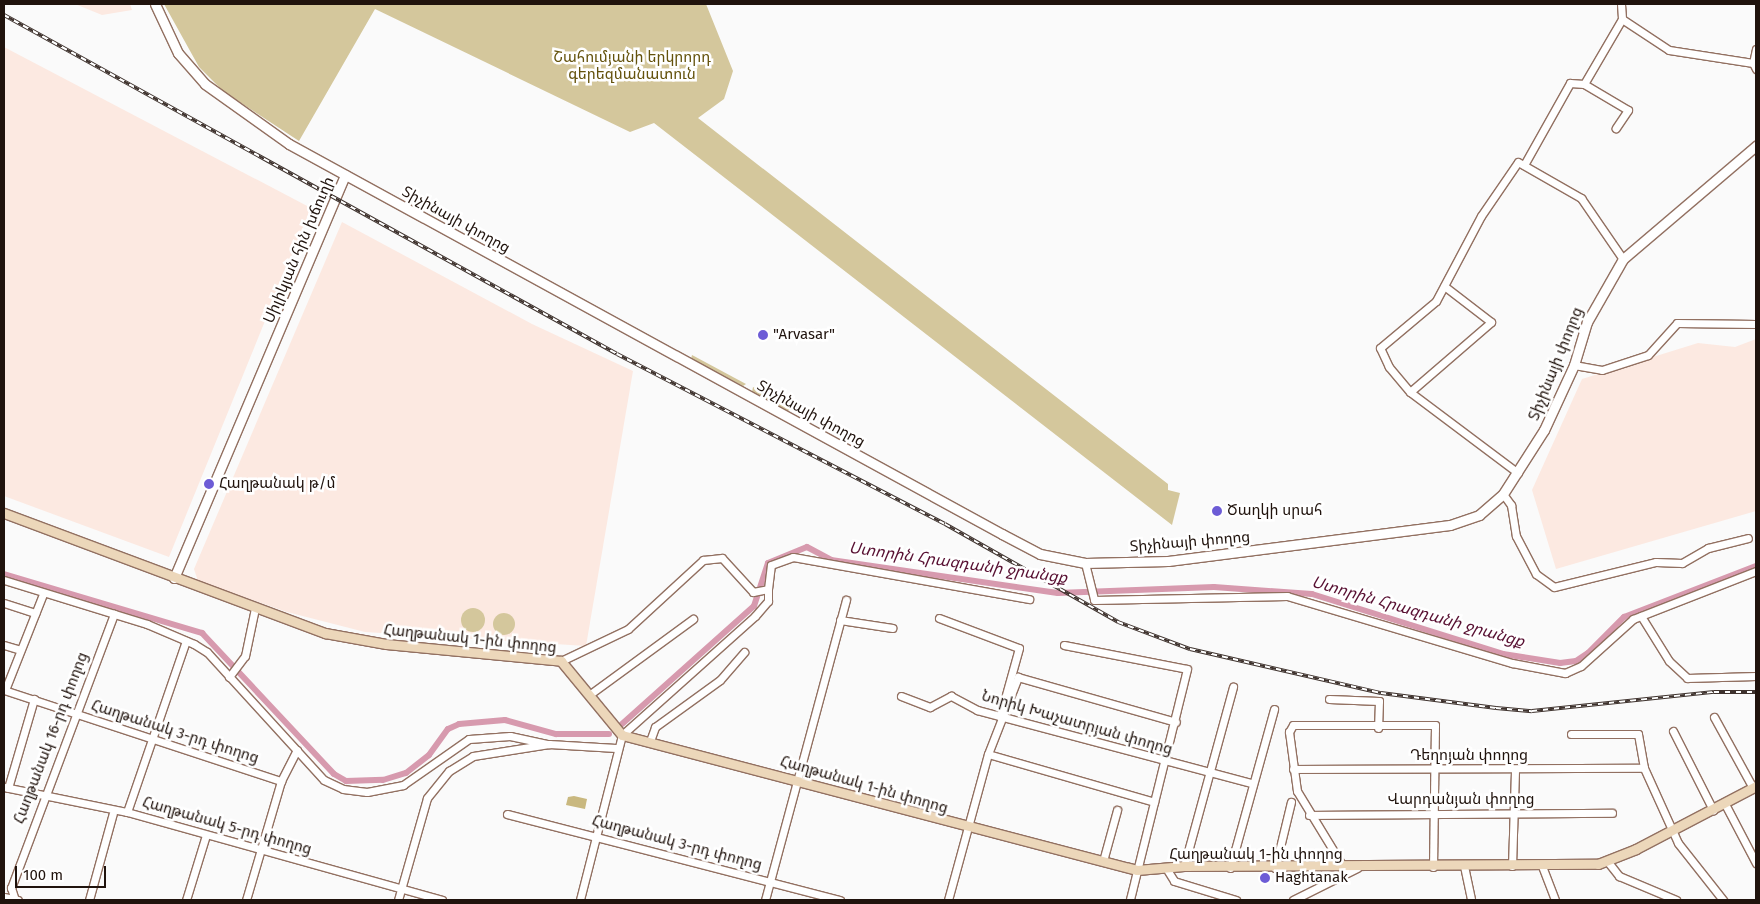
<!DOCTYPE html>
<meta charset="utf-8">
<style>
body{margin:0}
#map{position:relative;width:1760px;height:904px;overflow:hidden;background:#fafafa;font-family:"Fira Sans","Noto Sans Armenian",sans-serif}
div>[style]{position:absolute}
.built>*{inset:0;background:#fce9e1}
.green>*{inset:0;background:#d4c79c}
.round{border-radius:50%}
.forest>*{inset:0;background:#c9b87f}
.canal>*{height:6px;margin:-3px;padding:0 3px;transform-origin:3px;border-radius:3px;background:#d79aae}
.roads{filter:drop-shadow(1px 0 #927061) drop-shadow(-1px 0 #927061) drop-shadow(0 1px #927061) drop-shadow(0 -1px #927061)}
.minor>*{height:7px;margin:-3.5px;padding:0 3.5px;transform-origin:3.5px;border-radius:3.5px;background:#fff}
.tertiary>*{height:9px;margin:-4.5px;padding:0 4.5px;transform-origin:4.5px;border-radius:4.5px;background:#fff}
.secondary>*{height:9px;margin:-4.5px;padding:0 4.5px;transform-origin:4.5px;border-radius:4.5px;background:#ecd7ba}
.rail>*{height:4px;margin-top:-2px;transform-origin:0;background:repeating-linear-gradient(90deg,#fff 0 5.5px,#3e322d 0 11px);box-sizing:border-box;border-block:1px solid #3e322d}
.dots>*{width:14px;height:14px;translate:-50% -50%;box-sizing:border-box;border:2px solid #fff;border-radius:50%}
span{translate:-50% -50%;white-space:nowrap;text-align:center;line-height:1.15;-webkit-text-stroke:5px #fff;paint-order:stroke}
.park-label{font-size:15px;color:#64520c}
.street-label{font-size:15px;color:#20130d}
.poi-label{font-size:15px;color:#20130d}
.left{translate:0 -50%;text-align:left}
.water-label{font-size:16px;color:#581032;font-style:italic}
.frame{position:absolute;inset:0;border:5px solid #20130d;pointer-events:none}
.scale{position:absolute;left:15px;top:866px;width:91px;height:22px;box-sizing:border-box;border:2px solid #20130d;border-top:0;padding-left:6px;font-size:15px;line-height:18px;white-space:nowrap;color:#20130d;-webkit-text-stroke:4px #fff;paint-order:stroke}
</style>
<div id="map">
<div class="built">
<div style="clip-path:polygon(75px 4px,130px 4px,132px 10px,102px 15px)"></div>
<div style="clip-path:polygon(4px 47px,311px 208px,169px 557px,4px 496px)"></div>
<div style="clip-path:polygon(342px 222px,532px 324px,633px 371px,586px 646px,365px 632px,287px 612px,198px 581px,194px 569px)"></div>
<div style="clip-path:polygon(1756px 339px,1756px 511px,1556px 569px,1532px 490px,1582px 379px,1698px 343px,1735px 347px)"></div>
</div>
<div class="green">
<div style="clip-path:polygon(164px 4px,706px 4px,733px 71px,724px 99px,698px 118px,1168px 484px,1168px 490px,1180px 493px,1172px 525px,654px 123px,630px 132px,375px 9px,299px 141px,223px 91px,199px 67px)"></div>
<div style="clip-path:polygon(692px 355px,746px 384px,743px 386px,691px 359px)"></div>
<div style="clip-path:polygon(753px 387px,792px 408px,788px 411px,752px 392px)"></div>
<div class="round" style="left:461px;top:608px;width:24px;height:24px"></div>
<div class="round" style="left:493px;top:613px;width:22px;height:22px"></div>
</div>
<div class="forest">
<div style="clip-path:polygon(574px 796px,587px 799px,585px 809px,566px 805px,568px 797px)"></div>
</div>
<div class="canal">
<div style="left:4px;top:574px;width:207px;rotate:16.6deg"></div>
<div style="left:202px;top:633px;width:193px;rotate:46.9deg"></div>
<div style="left:334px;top:774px;width:14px;rotate:30deg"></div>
<div style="left:346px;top:781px;width:37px;rotate:-2deg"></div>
<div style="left:383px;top:780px;width:24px;rotate:-17deg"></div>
<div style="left:406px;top:773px;width:29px;rotate:-38deg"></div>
<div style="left:429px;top:755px;width:32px;rotate:-54deg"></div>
<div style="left:448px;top:729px;width:12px;rotate:-24deg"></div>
<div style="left:459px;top:724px;width:46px;rotate:-5deg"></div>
<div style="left:505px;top:720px;width:53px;rotate:15.4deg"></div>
<div style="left:556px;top:734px;width:53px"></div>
<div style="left:622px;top:724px;width:177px;rotate:-41.8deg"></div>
<div style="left:754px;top:606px;width:45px;rotate:-72deg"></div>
<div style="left:768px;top:563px;width:42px;rotate:-22.3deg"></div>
<div style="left:807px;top:547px;width:27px;rotate:28deg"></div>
<div style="left:831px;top:560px;width:229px;rotate:8.3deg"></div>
<div style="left:1058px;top:593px;width:156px;rotate:-2.2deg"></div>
<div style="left:1214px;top:587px;width:98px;rotate:4.1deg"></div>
<div style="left:1312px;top:594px;width:200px;rotate:17.4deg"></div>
<div style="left:1503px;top:654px;width:58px;rotate:9deg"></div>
<div style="left:1560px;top:663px;width:16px;rotate:-7deg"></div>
<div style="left:1576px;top:661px;width:14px;rotate:-34deg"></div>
<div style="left:1588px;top:653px;width:51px;rotate:-45deg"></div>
<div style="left:1624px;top:617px;width:142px;rotate:-21.1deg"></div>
</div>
<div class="roads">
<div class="minor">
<div style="left:1621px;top:4px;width:15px;rotate:86deg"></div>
<div style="left:1622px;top:19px;width:56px;rotate:33.4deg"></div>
<div style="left:1669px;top:50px;width:85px;rotate:8.8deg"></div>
<div style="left:1756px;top:49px;width:14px;rotate:102deg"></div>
<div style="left:1753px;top:63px;width:7px;rotate:63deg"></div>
<div style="left:1584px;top:84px;width:75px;rotate:-59.7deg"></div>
<div style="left:1524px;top:165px;width:94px;rotate:-60.7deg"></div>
<div style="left:1570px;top:83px;width:14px;rotate:4deg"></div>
<div style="left:1584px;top:84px;width:51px;rotate:30.6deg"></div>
<div style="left:1628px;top:110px;width:22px;rotate:124deg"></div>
<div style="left:1574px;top:365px;width:28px;rotate:10deg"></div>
<div style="left:1602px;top:370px;width:48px;rotate:-18.1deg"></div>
<div style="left:1648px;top:355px;width:43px;rotate:-47.8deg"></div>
<div style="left:1677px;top:323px;width:79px;rotate:0.7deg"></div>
<div style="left:1410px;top:392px;width:107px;rotate:-40.8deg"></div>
<div style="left:1491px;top:322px;width:59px;rotate:-142.5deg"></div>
<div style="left:1518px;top:473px;width:135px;rotate:-143.1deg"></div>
<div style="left:1410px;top:392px;width:33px;rotate:-130deg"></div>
<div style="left:1389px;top:367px;width:21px;rotate:-115deg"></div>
<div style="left:1380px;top:348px;width:73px;rotate:-40deg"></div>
<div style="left:1436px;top:301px;width:96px;rotate:-62.1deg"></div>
<div style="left:1481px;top:216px;width:65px;rotate:-55.6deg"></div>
<div style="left:1518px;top:162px;width:73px;rotate:29.7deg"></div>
<div style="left:1581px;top:198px;width:74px;rotate:55.5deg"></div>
<div style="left:1503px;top:494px;width:14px;rotate:54deg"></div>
<div style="left:1511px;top:505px;width:31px;rotate:81deg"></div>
<div style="left:1516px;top:536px;width:43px;rotate:62.2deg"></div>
<div style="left:1536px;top:574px;width:22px;rotate:36deg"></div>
<div style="left:1554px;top:587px;width:105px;rotate:-13.8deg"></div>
<div style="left:1656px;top:562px;width:26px;rotate:2deg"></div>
<div style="left:1682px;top:563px;width:30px;rotate:-30deg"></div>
<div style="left:1708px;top:548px;width:41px;rotate:-14deg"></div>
<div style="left:1085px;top:563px;width:38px;rotate:76deg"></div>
<div style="left:1094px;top:600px;width:193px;rotate:-1.2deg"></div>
<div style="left:1287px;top:596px;width:235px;rotate:16.6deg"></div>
<div style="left:1512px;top:663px;width:54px;rotate:10.7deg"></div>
<div style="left:1565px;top:673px;width:17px;rotate:-24deg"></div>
<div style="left:1581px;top:666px;width:70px;rotate:-42.1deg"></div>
<div style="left:1633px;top:619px;width:132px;rotate:-21.3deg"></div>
<div style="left:4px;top:580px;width:150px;rotate:17.1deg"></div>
<div style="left:147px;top:624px;width:51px;rotate:23.1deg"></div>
<div style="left:194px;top:644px;width:15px;rotate:32deg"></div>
<div style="left:207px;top:652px;width:173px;rotate:47.6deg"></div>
<div style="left:324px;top:780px;width:21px;rotate:25deg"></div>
<div style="left:343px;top:789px;width:24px;rotate:7deg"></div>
<div style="left:367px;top:792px;width:37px;rotate:-11deg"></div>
<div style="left:403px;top:785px;width:80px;rotate:-34.9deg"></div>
<div style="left:469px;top:739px;width:41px;rotate:-4.2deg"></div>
<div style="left:510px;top:736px;width:40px;rotate:12deg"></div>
<div style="left:549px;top:744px;width:67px;rotate:3.4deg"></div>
<div style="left:768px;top:589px;width:24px;rotate:-83deg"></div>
<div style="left:771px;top:565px;width:23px;rotate:-20deg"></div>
<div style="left:793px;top:557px;width:240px;rotate:10.1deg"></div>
<div style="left:4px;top:603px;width:33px;rotate:18deg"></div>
<div style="left:1641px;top:616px;width:53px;rotate:58.1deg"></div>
<div style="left:1669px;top:661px;width:25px;rotate:43deg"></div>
<div style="left:1687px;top:678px;width:69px;rotate:-1.7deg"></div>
<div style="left:939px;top:618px;width:85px;rotate:20.6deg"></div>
<div style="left:1019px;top:648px;width:71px;rotate:105.6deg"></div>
<div style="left:840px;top:620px;width:53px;rotate:8.7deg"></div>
<div style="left:4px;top:645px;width:17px;rotate:17deg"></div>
<div style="left:1064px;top:645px;width:125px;rotate:11deg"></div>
<div style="left:1187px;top:669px;width:238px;rotate:103.9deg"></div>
<div style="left:561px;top:661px;width:74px;rotate:-25.5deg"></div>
<div style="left:628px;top:629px;width:102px;rotate:-42.6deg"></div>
<div style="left:703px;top:560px;width:19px;rotate:-6deg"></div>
<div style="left:722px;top:558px;width:46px;rotate:47.6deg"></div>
<div style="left:753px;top:592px;width:15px;rotate:-11deg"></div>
<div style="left:768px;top:589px;width:12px;rotate:90deg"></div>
<div style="left:768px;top:601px;width:20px;rotate:131deg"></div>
<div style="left:755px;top:616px;width:178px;rotate:138.2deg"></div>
<div style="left:622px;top:735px;width:170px;rotate:104.3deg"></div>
<div style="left:229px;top:677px;width:26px;rotate:-53deg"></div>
<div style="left:245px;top:656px;width:49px;rotate:-78.2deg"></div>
<div style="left:4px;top:690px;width:292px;rotate:18.2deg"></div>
<div style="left:5px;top:690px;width:103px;rotate:-68.4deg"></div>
<div style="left:589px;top:695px;width:129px;rotate:-36.2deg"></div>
<div style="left:901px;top:696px;width:31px;rotate:21deg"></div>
<div style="left:930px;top:707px;width:24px;rotate:-28deg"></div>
<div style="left:951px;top:696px;width:30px;rotate:28deg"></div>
<div style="left:977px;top:710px;width:285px;rotate:14.9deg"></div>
<div style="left:1329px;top:699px;width:50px;rotate:2.3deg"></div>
<div style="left:1379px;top:701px;width:27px;rotate:92deg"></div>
<div style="left:1714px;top:717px;width:81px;rotate:61.2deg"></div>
<div style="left:1673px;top:731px;width:89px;rotate:63.1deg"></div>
<div style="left:1571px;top:734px;width:67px"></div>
<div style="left:1638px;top:734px;width:35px;rotate:80deg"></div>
<div style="left:1644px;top:768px;width:82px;rotate:65.6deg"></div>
<div style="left:1678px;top:843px;width:73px;rotate:51.7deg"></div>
<div style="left:650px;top:741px;width:15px;rotate:-70deg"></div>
<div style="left:655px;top:727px;width:80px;rotate:-35.9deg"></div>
<div style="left:720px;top:680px;width:37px;rotate:-49deg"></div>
<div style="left:988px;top:754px;width:173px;rotate:16.1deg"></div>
<div style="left:1293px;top:769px;width:351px;rotate:-0.2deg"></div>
<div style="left:4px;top:787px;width:126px;rotate:11.5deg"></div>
<div style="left:127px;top:812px;width:327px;rotate:15.6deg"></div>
<div style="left:8px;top:788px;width:93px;rotate:-73.7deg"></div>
<div style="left:1725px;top:804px;width:67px;rotate:62.3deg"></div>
<div style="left:127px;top:812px;width:181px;rotate:-71deg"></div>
<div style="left:507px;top:814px;width:344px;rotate:14.5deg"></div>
<div style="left:1309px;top:815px;width:303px;rotate:-0.4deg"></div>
<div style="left:1103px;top:861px;width:53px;rotate:-74.6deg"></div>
<div style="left:1608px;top:862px;width:18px;rotate:52deg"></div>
<div style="left:1619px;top:876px;width:62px;rotate:22.8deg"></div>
<div style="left:1184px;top:866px;width:186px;rotate:-74.7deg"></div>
<div style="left:1464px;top:866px;width:35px;rotate:78deg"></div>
<div style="left:1512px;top:866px;width:96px;rotate:-88.2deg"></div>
<div style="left:1542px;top:866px;width:36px;rotate:69deg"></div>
<div style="left:1166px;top:868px;width:15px;rotate:58deg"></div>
<div style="left:1174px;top:881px;width:65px;rotate:17deg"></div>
<div style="left:1230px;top:868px;width:165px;rotate:-74.5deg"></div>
<div style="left:1275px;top:868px;width:68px;rotate:-76.4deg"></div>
<div style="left:1344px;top:868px;width:90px;rotate:-121.4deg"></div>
<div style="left:1297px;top:791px;width:60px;rotate:-97.7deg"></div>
<div style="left:1289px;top:732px;width:8px;rotate:-60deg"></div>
<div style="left:1293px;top:725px;width:142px"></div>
<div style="left:1435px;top:725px;width:142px;rotate:90.8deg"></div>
<div style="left:4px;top:897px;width:14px;rotate:12deg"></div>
<div style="left:15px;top:900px;width:13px;rotate:-108deg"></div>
<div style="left:11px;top:888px;width:293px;rotate:-69.4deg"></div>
<div style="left:89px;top:900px;width:90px;rotate:-74.6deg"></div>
<div style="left:186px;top:900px;width:68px;rotate:-72.9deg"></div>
<div style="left:246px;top:900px;width:124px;rotate:-73.6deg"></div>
<div style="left:281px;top:781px;width:35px;rotate:-63deg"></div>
<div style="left:398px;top:900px;width:106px;rotate:-74.1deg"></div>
<div style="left:427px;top:798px;width:35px;rotate:-51deg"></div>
<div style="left:449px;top:771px;width:28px;rotate:-32deg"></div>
<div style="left:473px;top:756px;width:77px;rotate:-9deg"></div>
<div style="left:765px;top:900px;width:311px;rotate:-74.9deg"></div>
<div style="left:948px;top:900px;width:151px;rotate:-74.7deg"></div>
<div style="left:988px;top:754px;width:83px;rotate:-68.7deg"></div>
<div style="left:1018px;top:677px;width:164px;rotate:15.9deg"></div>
<div style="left:1293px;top:900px;width:72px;rotate:-26.6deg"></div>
</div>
<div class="tertiary">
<div style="left:155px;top:4px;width:54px;rotate:64.9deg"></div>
<div style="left:178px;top:53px;width:41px;rotate:48.9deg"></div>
<div style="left:205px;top:84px;width:103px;rotate:35.5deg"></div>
<div style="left:289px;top:144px;width:813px;rotate:28.68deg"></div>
<div style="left:1002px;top:534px;width:43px;rotate:27.8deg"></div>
<div style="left:1040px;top:554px;width:46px;rotate:11.3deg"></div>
<div style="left:1085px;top:563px;width:83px;rotate:-1.4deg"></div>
<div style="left:1168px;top:561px;width:284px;rotate:-7.3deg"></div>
<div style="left:1450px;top:525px;width:31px;rotate:-19deg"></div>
<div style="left:1479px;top:515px;width:32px;rotate:-41deg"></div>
<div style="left:1503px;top:494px;width:76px;rotate:-57.4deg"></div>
<div style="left:1544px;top:430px;width:72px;rotate:-65.2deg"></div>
<div style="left:1574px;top:365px;width:45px;rotate:-73.2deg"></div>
<div style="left:1587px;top:322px;width:73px;rotate:-60.3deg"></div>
<div style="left:1623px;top:259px;width:175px;rotate:-40.4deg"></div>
<div style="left:174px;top:578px;width:438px;rotate:-67deg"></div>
</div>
<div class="secondary">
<div style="left:4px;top:513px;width:343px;rotate:20.5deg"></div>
<div style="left:325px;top:633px;width:62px;rotate:10.2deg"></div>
<div style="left:386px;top:644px;width:176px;rotate:5.5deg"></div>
<div style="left:561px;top:661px;width:96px;rotate:50.5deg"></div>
<div style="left:622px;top:735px;width:532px;rotate:14.69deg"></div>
<div style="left:1137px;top:870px;width:47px;rotate:-4.9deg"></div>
<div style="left:1184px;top:866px;width:414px;rotate:-0.3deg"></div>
<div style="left:1598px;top:864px;width:41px;rotate:-21.5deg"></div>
<div style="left:1636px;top:849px;width:136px;rotate:-27.7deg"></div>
</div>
</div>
<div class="rail">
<div style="left:4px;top:15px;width:700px;rotate:28.94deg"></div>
<div style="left:617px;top:354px;width:369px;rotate:27.4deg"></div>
<div style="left:945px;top:524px;width:199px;rotate:29.5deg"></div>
<div style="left:1118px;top:622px;width:77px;rotate:20.6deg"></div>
<div style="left:1190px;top:649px;width:196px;rotate:13deg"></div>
<div style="left:1381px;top:693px;width:116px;rotate:7.4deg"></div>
<div style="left:1496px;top:708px;width:36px;rotate:5deg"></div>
<div style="left:1532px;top:711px;width:183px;rotate:-6deg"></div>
<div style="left:1714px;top:692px;width:42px"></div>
</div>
<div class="dots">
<div style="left:763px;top:335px;background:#6d5cd6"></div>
<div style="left:209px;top:484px;background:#6d5cd6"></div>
<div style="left:1217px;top:511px;background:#6d5cd6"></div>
<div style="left:1265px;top:878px;background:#6d5cd6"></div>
</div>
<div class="park-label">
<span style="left:632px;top:66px">Շահումյանի երկրորդ<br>գերեզմանատուն</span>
</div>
<div class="street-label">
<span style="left:456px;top:220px;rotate:29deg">Տիչինայի փողոց</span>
<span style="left:299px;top:250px;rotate:-67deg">Սիլիկյան հին խճուղի</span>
<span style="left:1556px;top:364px;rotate:-68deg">Տիչինայի փողոց</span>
<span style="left:811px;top:414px;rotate:29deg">Տիչինայի փողոց</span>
<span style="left:1190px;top:542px;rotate:-5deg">Տիչինայի փողոց</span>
<span style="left:470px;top:639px;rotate:6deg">Հաղթանակ 1-ին փողոց</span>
<span style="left:1077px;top:723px;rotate:16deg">Նորիկ Խաչատրյան փողոց</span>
<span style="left:175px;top:732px;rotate:18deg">Հաղթանակ 3-րդ փողոց</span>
<span style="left:51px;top:738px;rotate:-69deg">Հաղթանակ 16-րդ փողոց</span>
<span style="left:1469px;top:756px">Դեղոյան փողոց</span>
<span style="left:864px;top:785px;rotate:16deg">Հաղթանակ 1-ին փողոց</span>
<span style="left:1461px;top:800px">Վարդանյան փողոց</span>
<span style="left:227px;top:826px;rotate:16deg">Հաղթանակ 5-րդ փողոց</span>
<span style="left:677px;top:843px;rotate:15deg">Հաղթանակ 3-րդ փողոց</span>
<span style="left:1256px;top:855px">Հաղթանակ 1-ին փողոց</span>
</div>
<div class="poi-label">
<span class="left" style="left:773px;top:335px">"Arvasar"</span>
<span class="left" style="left:219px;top:484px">Հաղթանակ թ/մ</span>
<span class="left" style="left:1227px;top:511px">Ծաղկի սրահ</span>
<span class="left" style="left:1275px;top:878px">Haghtanak</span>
</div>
<div class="water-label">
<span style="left:958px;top:563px;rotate:8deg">Ստորին Հրազդանի ջրանցք</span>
<span style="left:1418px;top:612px;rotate:16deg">Ստորին Հրազդանի ջրանցք</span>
</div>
<div class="frame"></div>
<div class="scale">100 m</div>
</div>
